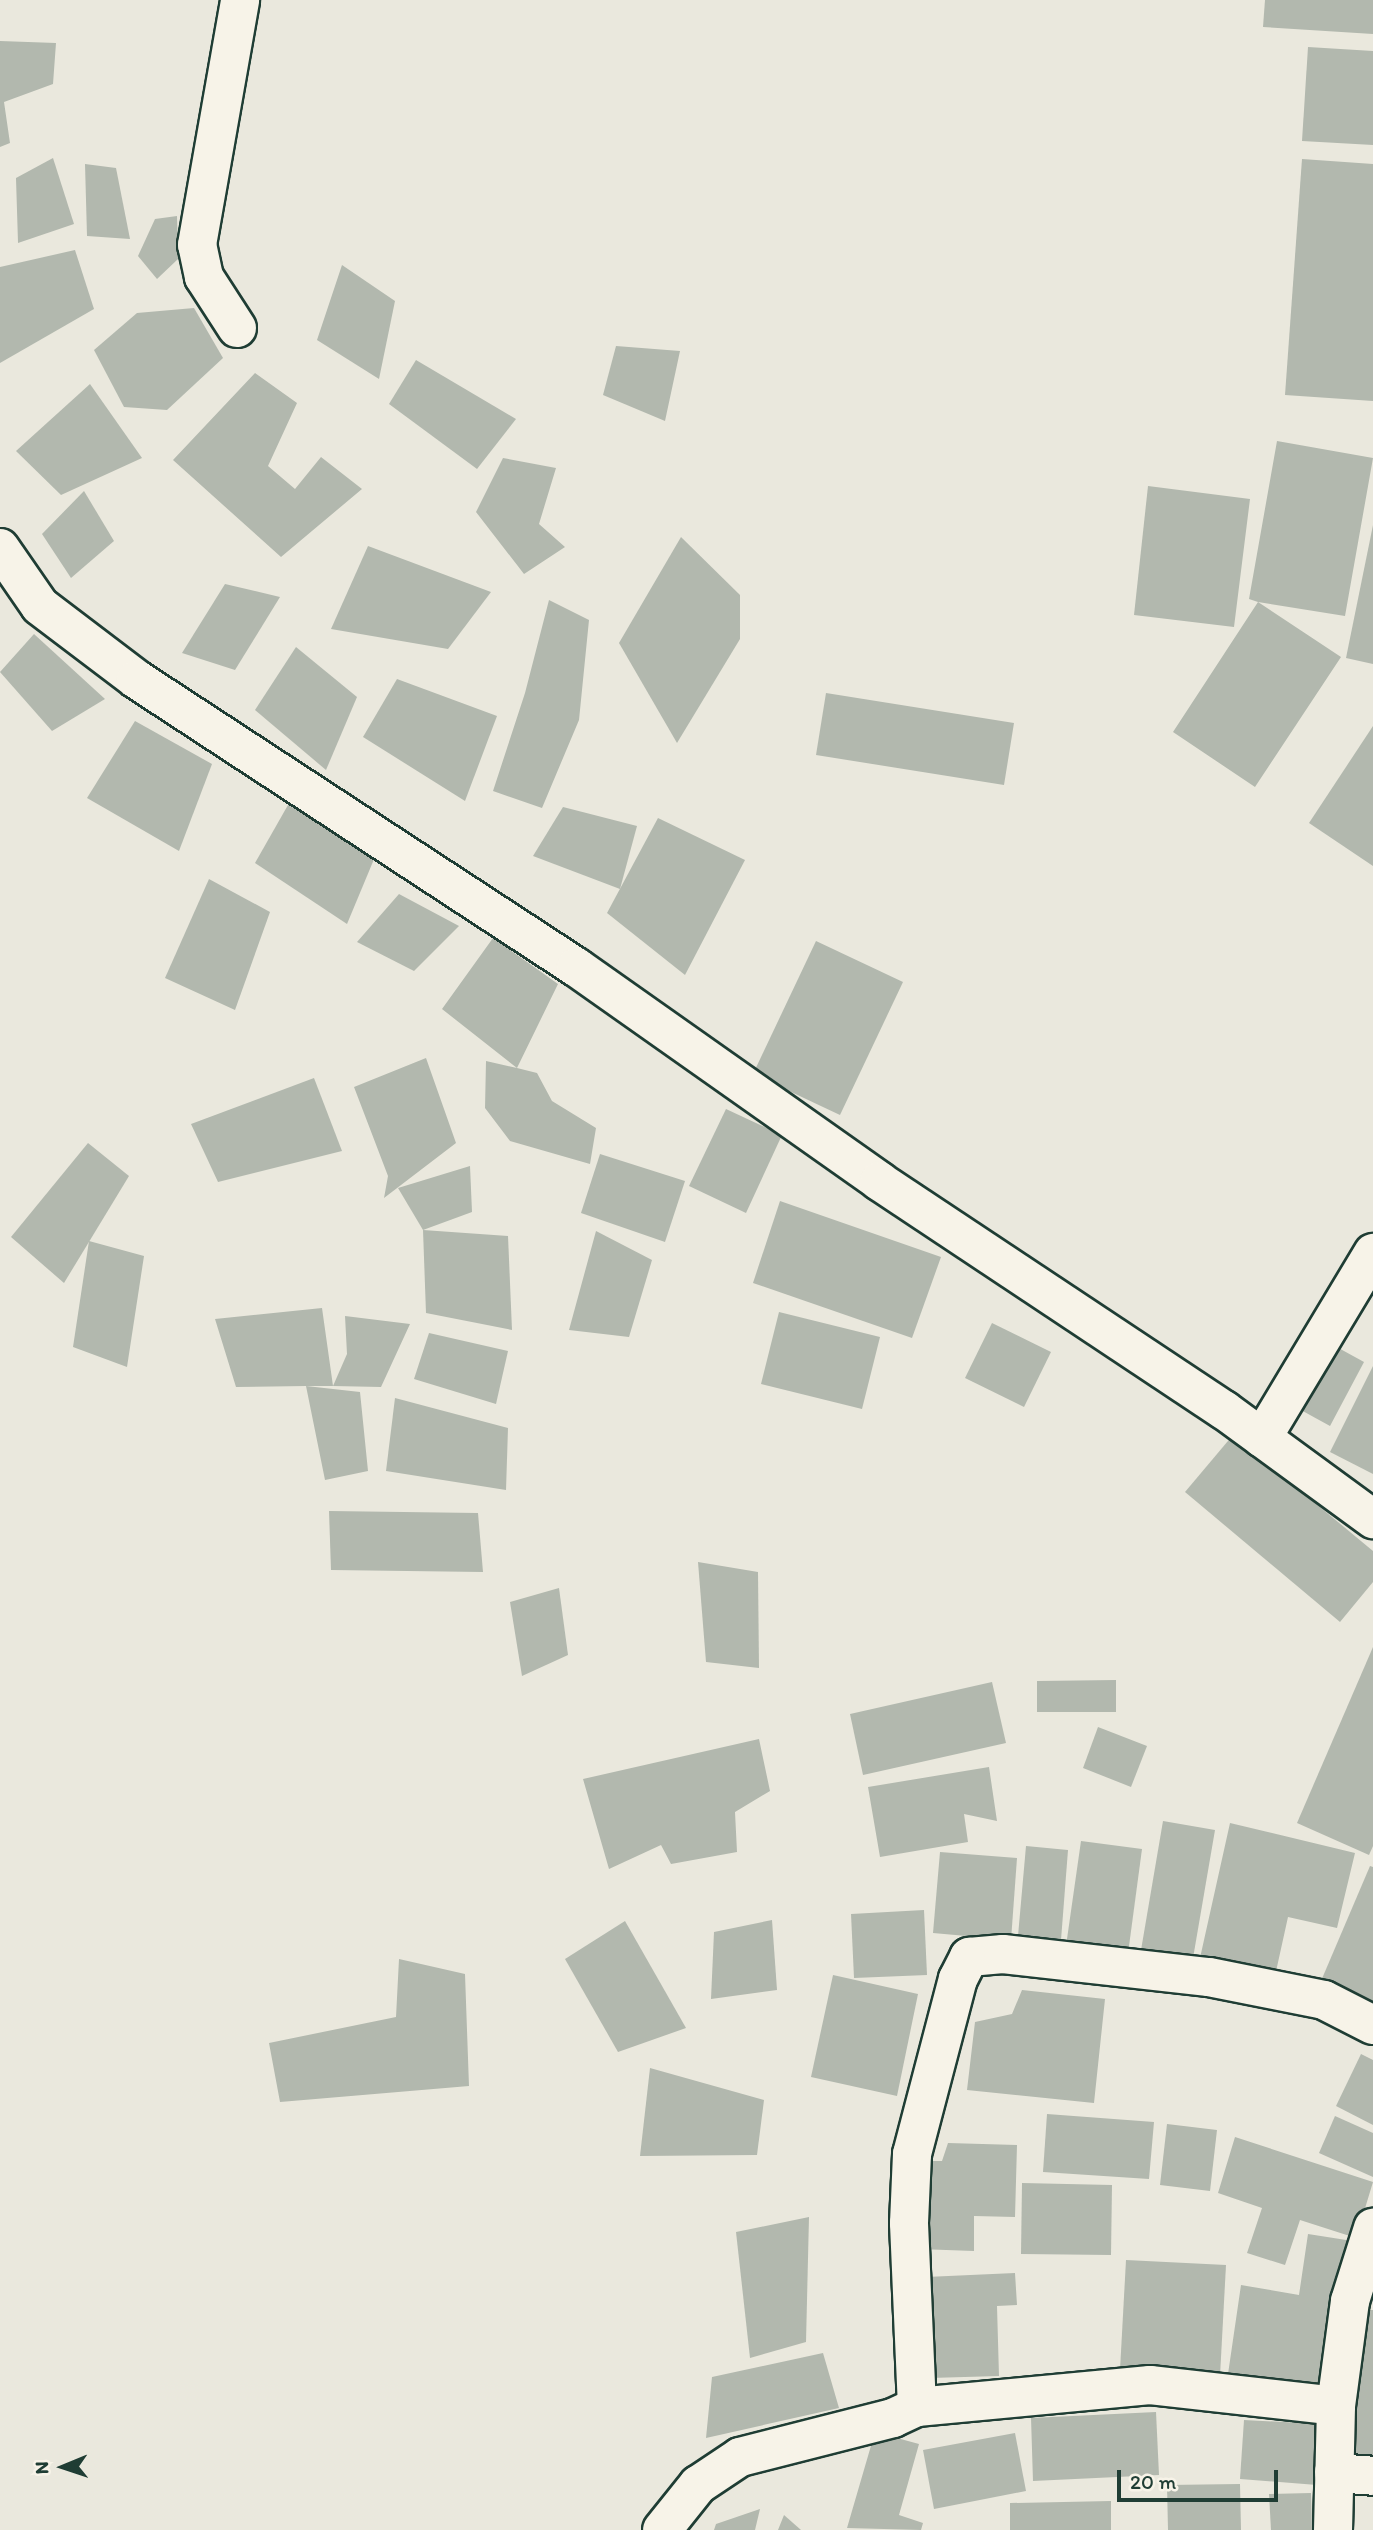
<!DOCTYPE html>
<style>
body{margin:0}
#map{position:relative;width:1373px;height:2530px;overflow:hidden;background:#eae8dd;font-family:Itim,sans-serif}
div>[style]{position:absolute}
.building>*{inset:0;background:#b2b8ae}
.roads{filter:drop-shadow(2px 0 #1f3d34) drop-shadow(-2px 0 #1f3d34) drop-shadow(0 2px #1f3d34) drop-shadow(0 -2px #1f3d34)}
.street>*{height:38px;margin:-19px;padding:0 19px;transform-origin:19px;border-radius:19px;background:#f7f3e8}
span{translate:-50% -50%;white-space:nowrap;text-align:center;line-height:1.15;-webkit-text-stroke:5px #f7f3e8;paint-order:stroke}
.north{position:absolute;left:28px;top:2432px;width:70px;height:70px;-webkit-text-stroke:5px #f7f3e8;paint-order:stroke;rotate:268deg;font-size:19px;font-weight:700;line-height:28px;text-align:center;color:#1f3d34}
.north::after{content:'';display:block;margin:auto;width:24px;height:32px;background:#1f3d34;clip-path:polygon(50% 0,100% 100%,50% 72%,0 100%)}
.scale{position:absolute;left:1117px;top:2470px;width:161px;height:32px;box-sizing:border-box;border:4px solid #1f3d34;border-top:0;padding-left:9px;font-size:21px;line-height:24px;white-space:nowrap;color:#1f3d34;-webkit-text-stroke:5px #f7f3e8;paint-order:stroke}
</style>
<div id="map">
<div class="building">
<div style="clip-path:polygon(1265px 0,1373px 0,1373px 34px,1263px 27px)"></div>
<div style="clip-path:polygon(0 41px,56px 43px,53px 84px,4px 102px,10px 143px,0 147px)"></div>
<div style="clip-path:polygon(1308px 47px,1373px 51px,1373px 145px,1302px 141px)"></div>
<div style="clip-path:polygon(53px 158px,74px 224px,18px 243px,16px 178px)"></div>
<div style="clip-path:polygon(1302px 159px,1373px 164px,1373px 401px,1285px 395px)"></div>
<div style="clip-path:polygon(85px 164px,116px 168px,130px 239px,87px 236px)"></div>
<div style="clip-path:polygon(177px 216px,178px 259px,157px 279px,138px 256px,155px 219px)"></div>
<div style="clip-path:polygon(75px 250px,94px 309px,0 363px,0 267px)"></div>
<div style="clip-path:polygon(342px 265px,395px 301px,379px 379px,317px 340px)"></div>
<div style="clip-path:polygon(194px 308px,223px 358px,167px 410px,124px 407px,94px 350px,137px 313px)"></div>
<div style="clip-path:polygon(616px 346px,680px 351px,665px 421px,603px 395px)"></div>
<div style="clip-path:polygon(416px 360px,516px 419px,477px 469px,389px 404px)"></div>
<div style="clip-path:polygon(255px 373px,297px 403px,268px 466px,295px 489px,321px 457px,362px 489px,281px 557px,173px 460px)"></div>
<div style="clip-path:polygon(90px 384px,142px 458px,61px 495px,16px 451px)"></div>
<div style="clip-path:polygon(1277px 441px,1373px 458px,1345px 616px,1258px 602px,1341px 657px,1255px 787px,1173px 732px,1258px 602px,1249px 599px)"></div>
<div style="clip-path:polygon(503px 458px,556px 468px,539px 524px,565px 547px,524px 574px,476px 512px)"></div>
<div style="clip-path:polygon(1148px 486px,1250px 499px,1234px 627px,1134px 615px)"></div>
<div style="clip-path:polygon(84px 491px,114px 541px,71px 578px,42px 534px)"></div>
<div style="clip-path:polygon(1373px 525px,1373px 664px,1346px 658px)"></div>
<div style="clip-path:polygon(681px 537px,740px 595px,740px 639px,677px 743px,619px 643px)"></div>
<div style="clip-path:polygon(368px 546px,491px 592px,448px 649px,331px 629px)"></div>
<div style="clip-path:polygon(225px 584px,280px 597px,235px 670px,182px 653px)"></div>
<div style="clip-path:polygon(549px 600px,589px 620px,579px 720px,542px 808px,493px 791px,525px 693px)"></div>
<div style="clip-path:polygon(34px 634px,105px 699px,52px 731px,0 672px)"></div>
<div style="clip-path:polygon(296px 647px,357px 697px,326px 770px,255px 710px)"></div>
<div style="clip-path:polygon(397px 679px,497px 716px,465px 801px,363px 737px)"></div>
<div style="clip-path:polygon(826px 693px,1014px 723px,1004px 785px,816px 755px)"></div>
<div style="clip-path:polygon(135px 721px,212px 764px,179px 851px,87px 798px)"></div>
<div style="clip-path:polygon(1373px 726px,1373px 866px,1309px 823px)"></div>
<div style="clip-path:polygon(288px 805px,377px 852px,347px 924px,255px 863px)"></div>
<div style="clip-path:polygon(563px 807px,637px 826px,620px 889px,533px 856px)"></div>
<div style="clip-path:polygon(658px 818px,745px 860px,685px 975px,607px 913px)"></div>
<div style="clip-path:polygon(209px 879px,270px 912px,235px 1010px,165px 978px)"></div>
<div style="clip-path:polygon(399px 894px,459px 926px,414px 971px,357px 942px)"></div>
<div style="clip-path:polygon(493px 938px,558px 984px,517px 1068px,537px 1073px,552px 1101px,596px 1128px,590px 1164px,510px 1141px,485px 1108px,486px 1061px,517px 1068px,442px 1009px)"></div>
<div style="clip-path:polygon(816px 941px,903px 982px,840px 1115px,753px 1074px)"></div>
<div style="clip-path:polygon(426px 1058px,456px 1143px,384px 1198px,388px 1176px,354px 1087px)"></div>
<div style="clip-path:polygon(314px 1078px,342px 1151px,218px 1182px,191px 1124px)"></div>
<div style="clip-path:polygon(726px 1109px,782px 1135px,746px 1213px,689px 1186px)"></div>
<div style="clip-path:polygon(88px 1143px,129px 1176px,64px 1283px,11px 1237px)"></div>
<div style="clip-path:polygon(600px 1154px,685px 1181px,665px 1242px,581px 1213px)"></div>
<div style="clip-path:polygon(470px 1166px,472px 1212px,423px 1230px,398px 1188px)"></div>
<div style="clip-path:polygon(780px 1201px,941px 1257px,912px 1338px,753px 1283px)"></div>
<div style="clip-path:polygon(423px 1230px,508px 1236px,512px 1330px,426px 1313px)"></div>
<div style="clip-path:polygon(596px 1231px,652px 1260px,629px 1337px,569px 1330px)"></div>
<div style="clip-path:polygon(89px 1241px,144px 1256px,127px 1367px,73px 1347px)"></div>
<div style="clip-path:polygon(322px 1308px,333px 1386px,306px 1386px,360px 1392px,368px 1471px,325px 1480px,306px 1386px,236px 1387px,215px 1319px)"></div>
<div style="clip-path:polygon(779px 1312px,880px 1337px,862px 1409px,761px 1384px)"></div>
<div style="clip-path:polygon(345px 1316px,410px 1324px,381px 1387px,333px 1386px,347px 1354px)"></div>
<div style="clip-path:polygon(992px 1323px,1051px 1352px,1024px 1407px,965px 1378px)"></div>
<div style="clip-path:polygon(429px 1333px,508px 1351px,496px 1404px,414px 1379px)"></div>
<div style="clip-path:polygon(1324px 1340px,1364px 1362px,1330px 1426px,1290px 1404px)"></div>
<div style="clip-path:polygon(1373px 1366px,1373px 1474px,1330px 1452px)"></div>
<div style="clip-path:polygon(395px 1398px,508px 1428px,506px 1490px,386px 1471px)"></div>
<div style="clip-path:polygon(1233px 1435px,1373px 1551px,1373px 1582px,1340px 1622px,1185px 1492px)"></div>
<div style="clip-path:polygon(329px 1511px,478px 1513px,483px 1572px,331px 1570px)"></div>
<div style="clip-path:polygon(698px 1562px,758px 1572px,759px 1668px,706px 1662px)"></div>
<div style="clip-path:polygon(559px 1588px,568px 1655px,522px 1676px,510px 1602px)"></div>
<div style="clip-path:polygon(1373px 1647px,1373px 1846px,1369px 1855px,1297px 1823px)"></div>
<div style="clip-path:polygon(1116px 1680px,1116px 1712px,1037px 1712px,1037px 1681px)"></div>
<div style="clip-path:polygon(992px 1682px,1006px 1743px,863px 1775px,850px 1714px)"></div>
<div style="clip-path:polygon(1098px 1727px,1147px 1746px,1131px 1787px,1083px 1768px)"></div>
<div style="clip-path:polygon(759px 1739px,770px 1791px,735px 1812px,737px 1852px,671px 1864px,661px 1845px,609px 1869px,583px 1779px)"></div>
<div style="clip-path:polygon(989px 1767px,997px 1821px,964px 1814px,968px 1842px,880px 1857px,868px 1787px)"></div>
<div style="clip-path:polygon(1163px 1821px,1215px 1830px,1192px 1964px,1140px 1956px)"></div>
<div style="clip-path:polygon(1230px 1823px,1355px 1853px,1337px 1928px,1288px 1917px,1275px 1976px,1200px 1958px)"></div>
<div style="clip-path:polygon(1081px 1841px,1142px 1849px,1127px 1961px,1065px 1953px)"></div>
<div style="clip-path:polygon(1026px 1846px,1068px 1850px,1061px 1940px,1018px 1936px)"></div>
<div style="clip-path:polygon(940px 1852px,1017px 1858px,1011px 1940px,933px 1933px)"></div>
<div style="clip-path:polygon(1370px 1866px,1373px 1867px,1373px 2012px,1318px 1988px)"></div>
<div style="clip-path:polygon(924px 1910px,927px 1975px,854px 1978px,851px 1914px)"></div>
<div style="clip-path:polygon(772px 1920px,777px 1990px,711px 1999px,714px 1932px)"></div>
<div style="clip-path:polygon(625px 1921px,686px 2028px,618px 2052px,565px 1959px)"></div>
<div style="clip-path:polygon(399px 1959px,465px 1974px,469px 2086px,280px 2102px,269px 2043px,396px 2017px)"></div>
<div style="clip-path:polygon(833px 1975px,918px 1994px,897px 2096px,811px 2077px)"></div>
<div style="clip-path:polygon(1022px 1990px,1105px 1999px,1094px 2103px,967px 2090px,975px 2022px,1012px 2014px)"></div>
<div style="clip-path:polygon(1361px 2054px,1373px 2060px,1373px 2125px,1336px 2106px)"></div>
<div style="clip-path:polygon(650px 2068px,764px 2100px,757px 2155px,640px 2156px)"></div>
<div style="clip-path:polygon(1047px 2114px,1154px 2122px,1149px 2179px,1043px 2172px)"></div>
<div style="clip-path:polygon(1335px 2116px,1373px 2133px,1373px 2177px,1319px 2153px)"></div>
<div style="clip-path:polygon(1167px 2124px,1217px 2130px,1210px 2191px,1160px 2185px)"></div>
<div style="clip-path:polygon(1235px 2137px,1373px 2182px,1356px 2238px,1300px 2220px,1285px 2265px,1247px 2253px,1262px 2208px,1218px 2193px)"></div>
<div style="clip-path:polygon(948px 2143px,1017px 2145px,1015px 2217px,974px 2216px,974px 2251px,918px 2249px,921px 2161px,942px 2161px)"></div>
<div style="clip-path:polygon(1022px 2183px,1112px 2185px,1111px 2255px,1021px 2254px)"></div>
<div style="clip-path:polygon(809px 2217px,806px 2342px,750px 2358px,736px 2232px)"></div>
<div style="clip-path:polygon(1308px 2234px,1359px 2242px,1335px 2398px,1227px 2381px,1241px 2285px,1299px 2295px)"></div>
<div style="clip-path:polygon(1126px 2260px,1226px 2265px,1220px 2376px,1120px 2370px)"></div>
<div style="clip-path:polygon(1015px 2273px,1017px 2305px,997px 2306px,999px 2376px,930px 2378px,926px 2277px)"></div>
<div style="clip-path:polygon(1360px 2310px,1373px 2310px,1373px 2458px,1352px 2457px)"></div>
<div style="clip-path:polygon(823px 2353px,839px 2408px,706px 2438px,712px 2377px)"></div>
<div style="clip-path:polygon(1156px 2412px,1159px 2475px,1033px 2481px,1031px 2418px)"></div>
<div style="clip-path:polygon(1244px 2420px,1320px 2424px,1317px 2485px,1240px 2479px)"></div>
<div style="clip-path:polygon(875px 2432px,919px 2444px,899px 2515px,923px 2523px,921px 2530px,847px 2528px)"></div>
<div style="clip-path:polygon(1015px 2433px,1026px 2491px,934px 2509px,923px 2450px)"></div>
<div style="clip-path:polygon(1240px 2484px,1241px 2530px,1168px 2530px,1167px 2485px)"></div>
<div style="clip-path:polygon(1311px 2493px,1312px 2530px,1271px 2530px,1269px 2494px)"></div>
<div style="clip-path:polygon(1111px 2501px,1111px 2530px,1010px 2530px,1010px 2503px)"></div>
<div style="clip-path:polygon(760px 2509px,755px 2530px,714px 2530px,716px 2524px)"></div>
<div style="clip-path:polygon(784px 2515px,801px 2530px,778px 2530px)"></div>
</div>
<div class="roads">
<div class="street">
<div style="left:237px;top:328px;width:61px;rotate:-122.9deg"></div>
<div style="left:204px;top:277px;width:33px;rotate:-102deg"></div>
<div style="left:197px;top:245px;width:249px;rotate:-80deg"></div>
<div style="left:0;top:548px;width:70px;rotate:55.4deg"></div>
<div style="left:40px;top:606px;width:121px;rotate:37.2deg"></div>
<div style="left:136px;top:679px;width:526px;rotate:33.21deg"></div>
<div style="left:576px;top:967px;width:371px;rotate:35.2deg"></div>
<div style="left:879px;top:1181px;width:414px;rotate:33.6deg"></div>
<div style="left:1224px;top:1410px;width:185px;rotate:36.2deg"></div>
<div style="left:1262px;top:1438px;width:216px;rotate:-59deg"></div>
<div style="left:917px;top:2407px;width:184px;rotate:-92.5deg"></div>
<div style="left:909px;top:2223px;width:69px;rotate:-87.5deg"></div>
<div style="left:912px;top:2154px;width:181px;rotate:-75.3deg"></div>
<div style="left:958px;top:1979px;width:25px;rotate:-63deg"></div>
<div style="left:969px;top:1957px;width:34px;rotate:-5deg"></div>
<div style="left:1003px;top:1954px;width:207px;rotate:6.4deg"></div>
<div style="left:1209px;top:1977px;width:117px;rotate:11.3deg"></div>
<div style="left:1324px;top:2000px;width:55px;rotate:27deg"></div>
<div style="left:1334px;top:2473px;width:39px;rotate:4deg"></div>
<div style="left:662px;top:2530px;width:58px;rotate:-51.3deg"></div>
<div style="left:698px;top:2485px;width:50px;rotate:-33.7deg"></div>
<div style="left:740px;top:2457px;width:158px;rotate:-14.3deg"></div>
<div style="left:893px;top:2418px;width:26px;rotate:-25deg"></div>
<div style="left:917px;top:2407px;width:234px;rotate:-5.4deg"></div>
<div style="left:1150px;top:2385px;width:187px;rotate:6.4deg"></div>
<div style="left:1333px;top:2530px;width:124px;rotate:-88.6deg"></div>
<div style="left:1336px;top:2406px;width:106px;rotate:-82.4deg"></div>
<div style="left:1350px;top:2301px;width:77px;rotate:-72.5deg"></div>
</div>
</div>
<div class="north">N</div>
<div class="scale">20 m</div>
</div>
